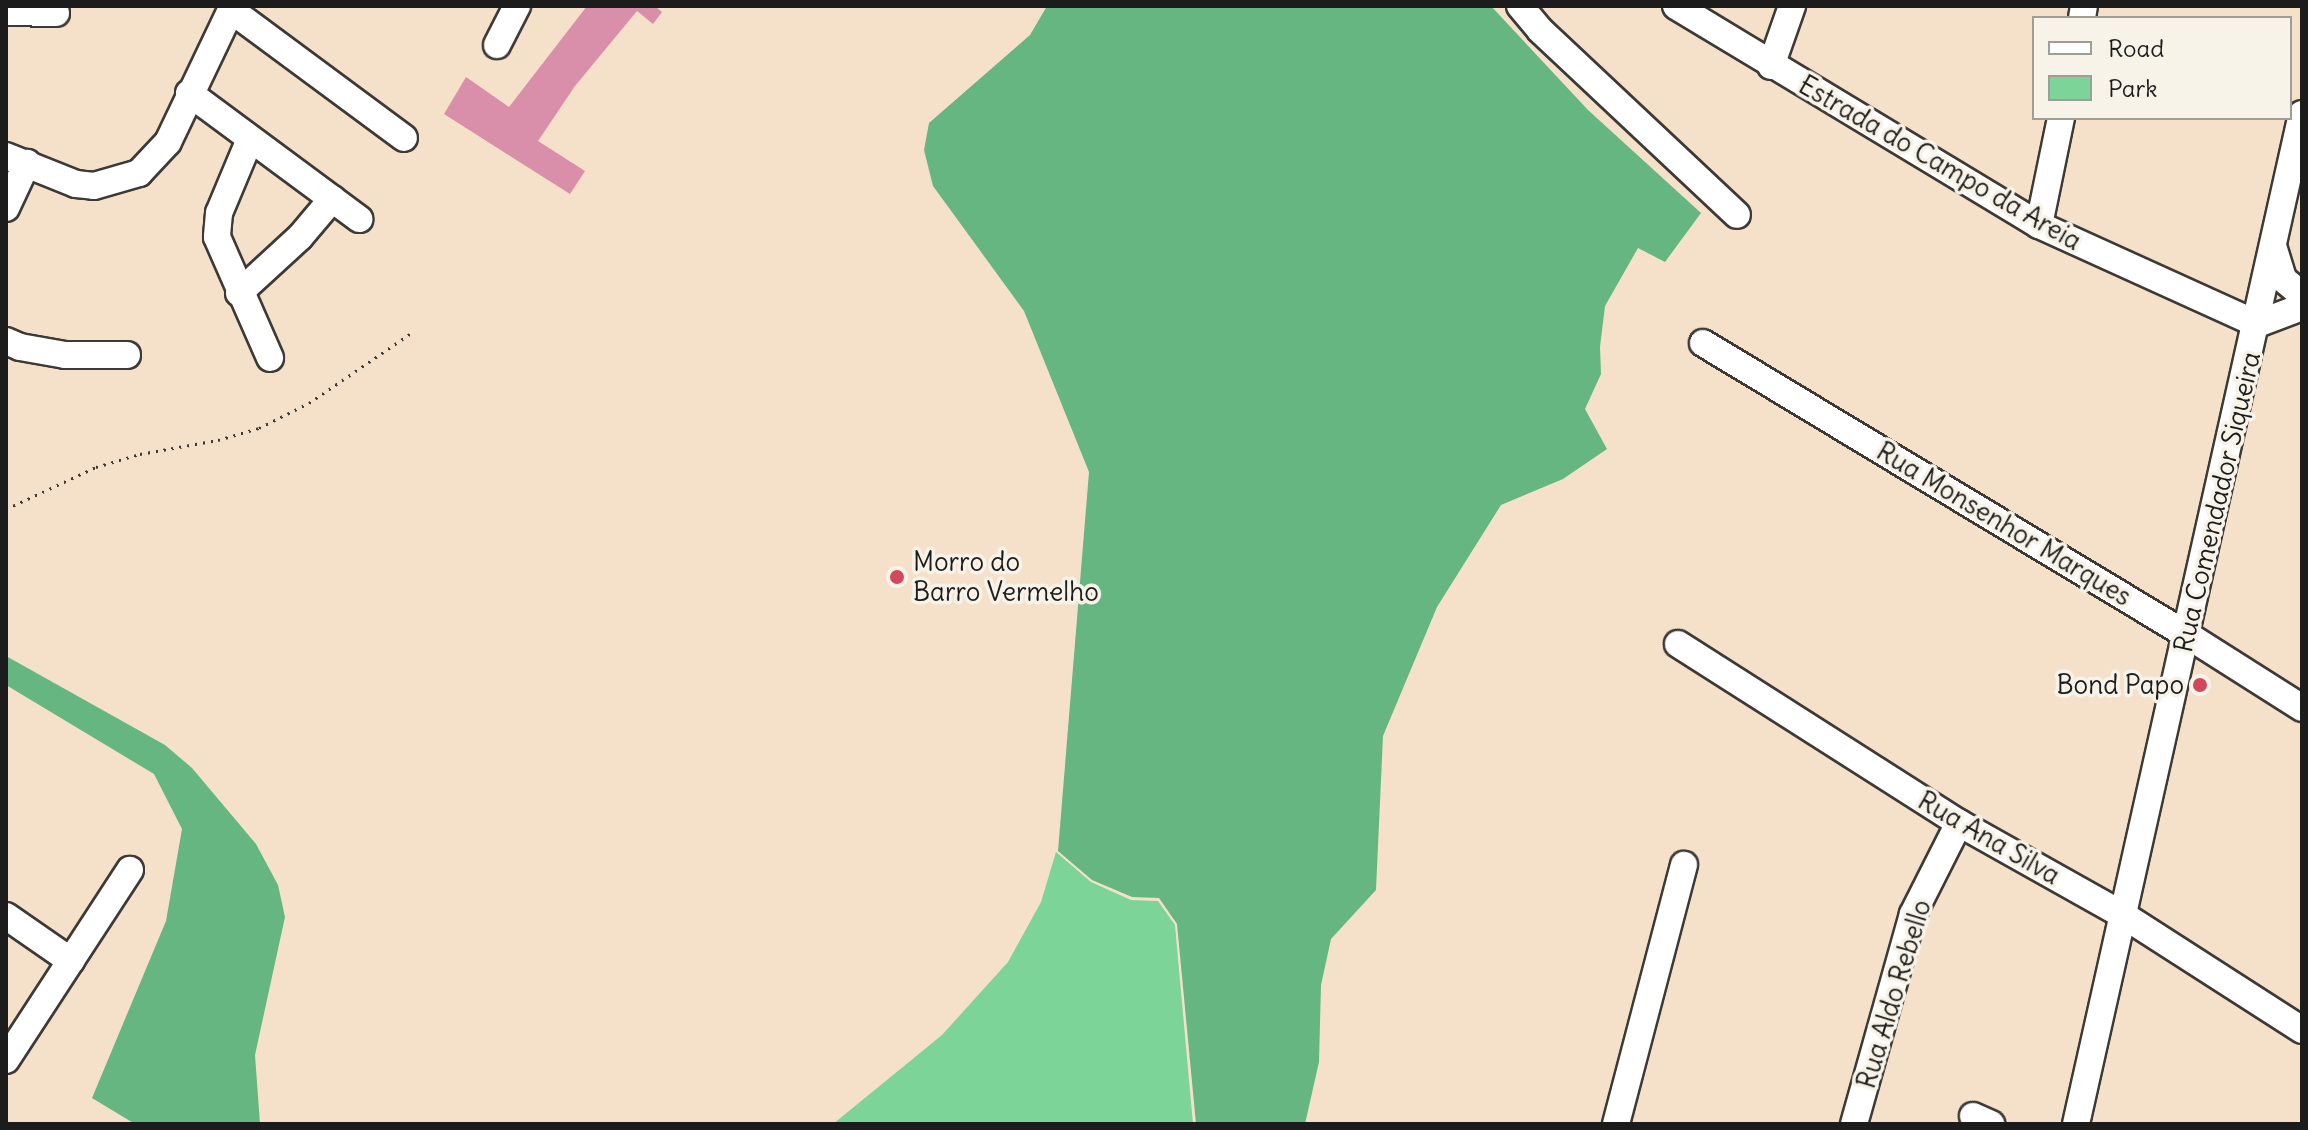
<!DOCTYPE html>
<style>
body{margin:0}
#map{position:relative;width:2308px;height:1130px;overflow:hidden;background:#f5e1c9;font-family:Delius,sans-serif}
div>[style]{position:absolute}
.green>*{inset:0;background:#7cd499}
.forest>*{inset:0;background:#65b681}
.building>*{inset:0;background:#d98faa}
.path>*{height:3px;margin-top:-1.5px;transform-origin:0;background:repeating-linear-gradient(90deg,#3d3a36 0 2px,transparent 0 8px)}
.roads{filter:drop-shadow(2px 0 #3d3a36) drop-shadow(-2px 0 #3d3a36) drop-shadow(0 2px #3d3a36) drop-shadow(0 -2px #3d3a36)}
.minor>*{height:26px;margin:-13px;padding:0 13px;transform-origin:13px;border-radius:13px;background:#fff}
.dots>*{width:22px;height:22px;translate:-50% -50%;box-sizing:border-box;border:4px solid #f7f3e8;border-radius:50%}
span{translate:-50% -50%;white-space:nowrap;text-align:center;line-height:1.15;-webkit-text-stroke:7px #f7f3e8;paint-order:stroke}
.street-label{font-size:26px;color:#1c1c1c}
.poi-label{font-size:26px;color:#1c1c1c}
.left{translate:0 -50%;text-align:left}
.right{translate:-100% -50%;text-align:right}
.frame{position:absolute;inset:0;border:8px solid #1c1c1c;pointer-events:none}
.legend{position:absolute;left:2032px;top:16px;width:260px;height:104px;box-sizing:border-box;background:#f7f3e8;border:2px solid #9f9d96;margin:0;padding:10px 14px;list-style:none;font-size:24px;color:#1c1c1c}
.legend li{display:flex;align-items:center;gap:16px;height:40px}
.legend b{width:40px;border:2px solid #9f9d96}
</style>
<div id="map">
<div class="green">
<div style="clip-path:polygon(1056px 852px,1091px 882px,1131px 900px,1158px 901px,1175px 925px,1193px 1124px,833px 1124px,942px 1035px,1008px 962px,1041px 902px)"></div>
</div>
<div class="forest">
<div style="clip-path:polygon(1047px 6px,1491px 6px,1588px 110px,1701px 213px,1665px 262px,1638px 248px,1605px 306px,1600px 347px,1601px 374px,1585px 409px,1607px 449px,1563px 479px,1501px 505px,1437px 607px,1383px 736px,1376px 890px,1331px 939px,1321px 985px,1319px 1062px,1305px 1124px,1196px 1124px,1177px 924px,1159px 898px,1132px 897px,1092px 880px,1058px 851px,1089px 472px,1024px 311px,933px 186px,924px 150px,929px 123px,1030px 35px)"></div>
<div style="clip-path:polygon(6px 656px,165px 745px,192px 768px,256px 844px,278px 885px,285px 917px,255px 1055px,260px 1124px,135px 1124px,92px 1098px,166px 921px,182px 829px,154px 774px,6px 685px)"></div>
</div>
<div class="building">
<div style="clip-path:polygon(587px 6px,655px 6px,662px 12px,653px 24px,637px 11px,575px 86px,538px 141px,585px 171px,570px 194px,444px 114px,466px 77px,509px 107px)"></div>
</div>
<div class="path">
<div style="left:6px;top:509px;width:99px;rotate:-25deg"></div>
<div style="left:96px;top:467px;width:46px;rotate:-16.5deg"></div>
<div style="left:140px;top:454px;width:79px;rotate:-10.2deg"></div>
<div style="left:218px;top:440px;width:43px;rotate:-16.3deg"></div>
<div style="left:259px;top:428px;width:56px;rotate:-26.6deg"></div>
<div style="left:309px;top:403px;width:127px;rotate:-34.4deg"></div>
</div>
<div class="roads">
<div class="minor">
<div style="left:1520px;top:6px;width:31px;rotate:50deg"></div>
<div style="left:1540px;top:30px;width:270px;rotate:43.2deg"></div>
<div style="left:1676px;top:6px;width:424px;rotate:31.1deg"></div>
<div style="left:2039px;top:225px;width:239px;rotate:24.4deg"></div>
<div style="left:231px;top:10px;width:215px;rotate:36.5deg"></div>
<div style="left:6px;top:12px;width:50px;rotate:1.1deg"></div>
<div style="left:2082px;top:18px;width:12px;rotate:-81deg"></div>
<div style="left:497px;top:45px;width:44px;rotate:-62.9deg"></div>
<div style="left:1771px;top:66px;width:64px;rotate:-70.7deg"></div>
<div style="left:189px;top:93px;width:212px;rotate:36.5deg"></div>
<div style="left:250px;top:139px;width:80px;rotate:112.7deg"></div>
<div style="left:219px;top:213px;width:24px;rotate:95deg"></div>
<div style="left:217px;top:237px;width:132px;rotate:66.3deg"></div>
<div style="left:6px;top:156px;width:75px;rotate:21.8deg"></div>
<div style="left:76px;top:184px;width:18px;rotate:6deg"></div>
<div style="left:94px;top:186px;width:47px;rotate:-16.1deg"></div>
<div style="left:139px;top:173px;width:42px;rotate:-46.9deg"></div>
<div style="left:168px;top:142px;width:151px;rotate:-64.5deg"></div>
<div style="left:6px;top:208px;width:50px;rotate:-65deg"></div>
<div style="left:2039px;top:225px;width:109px;rotate:-78.4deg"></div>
<div style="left:2274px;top:249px;width:31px;rotate:73deg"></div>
<div style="left:2283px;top:279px;width:25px;rotate:40deg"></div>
<div style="left:239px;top:293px;width:83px;rotate:-42.6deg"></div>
<div style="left:300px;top:237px;width:50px;rotate:-49.9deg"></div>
<div style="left:2257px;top:324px;width:48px;rotate:-20.7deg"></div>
<div style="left:6px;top:341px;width:15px;rotate:23deg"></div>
<div style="left:20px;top:347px;width:46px;rotate:10.1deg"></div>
<div style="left:65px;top:355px;width:62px"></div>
<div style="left:1703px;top:343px;width:565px;rotate:31.1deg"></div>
<div style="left:2187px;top:635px;width:136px;rotate:32.4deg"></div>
<div style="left:1678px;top:644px;width:333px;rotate:32.5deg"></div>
<div style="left:1959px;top:823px;width:188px;rotate:29.3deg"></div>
<div style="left:2123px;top:915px;width:213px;rotate:32.7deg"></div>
<div style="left:6px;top:916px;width:79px;rotate:34.7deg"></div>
<div style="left:6px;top:1060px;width:227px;rotate:-56.9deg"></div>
<div style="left:1973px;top:1116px;width:20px;rotate:24deg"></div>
<div style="left:1616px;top:1124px;width:268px;rotate:-75.3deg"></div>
<div style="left:1854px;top:1124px;width:218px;rotate:-74.3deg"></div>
<div style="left:1913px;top:914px;width:102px;rotate:-63.2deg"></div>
<div style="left:2076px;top:1124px;width:1035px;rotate:-77.39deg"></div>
</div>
</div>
<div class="dots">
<div style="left:897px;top:577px;background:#d1495b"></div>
<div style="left:2200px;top:685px;background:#d1495b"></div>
</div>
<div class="street-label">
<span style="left:1940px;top:163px;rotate:30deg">Estrada do Campo da Areia</span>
<span style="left:2217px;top:502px;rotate:-77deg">Rua Comendador Siqueira</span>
<span style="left:2004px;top:524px;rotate:31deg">Rua Monsenhor Marques</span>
<span style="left:1989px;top:838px;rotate:30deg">Rua Ana Silva</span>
<span style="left:1894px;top:994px;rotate:-73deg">Rua Aldo Rebello</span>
</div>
<div class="poi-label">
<span class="left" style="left:913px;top:577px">Morro do<br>Barro Vermelho</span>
<span class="right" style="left:2184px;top:685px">Bond Papo</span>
</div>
<div class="frame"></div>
<ul class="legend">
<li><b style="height:10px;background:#fff"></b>Road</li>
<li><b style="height:22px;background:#7cd499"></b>Park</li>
</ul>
</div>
